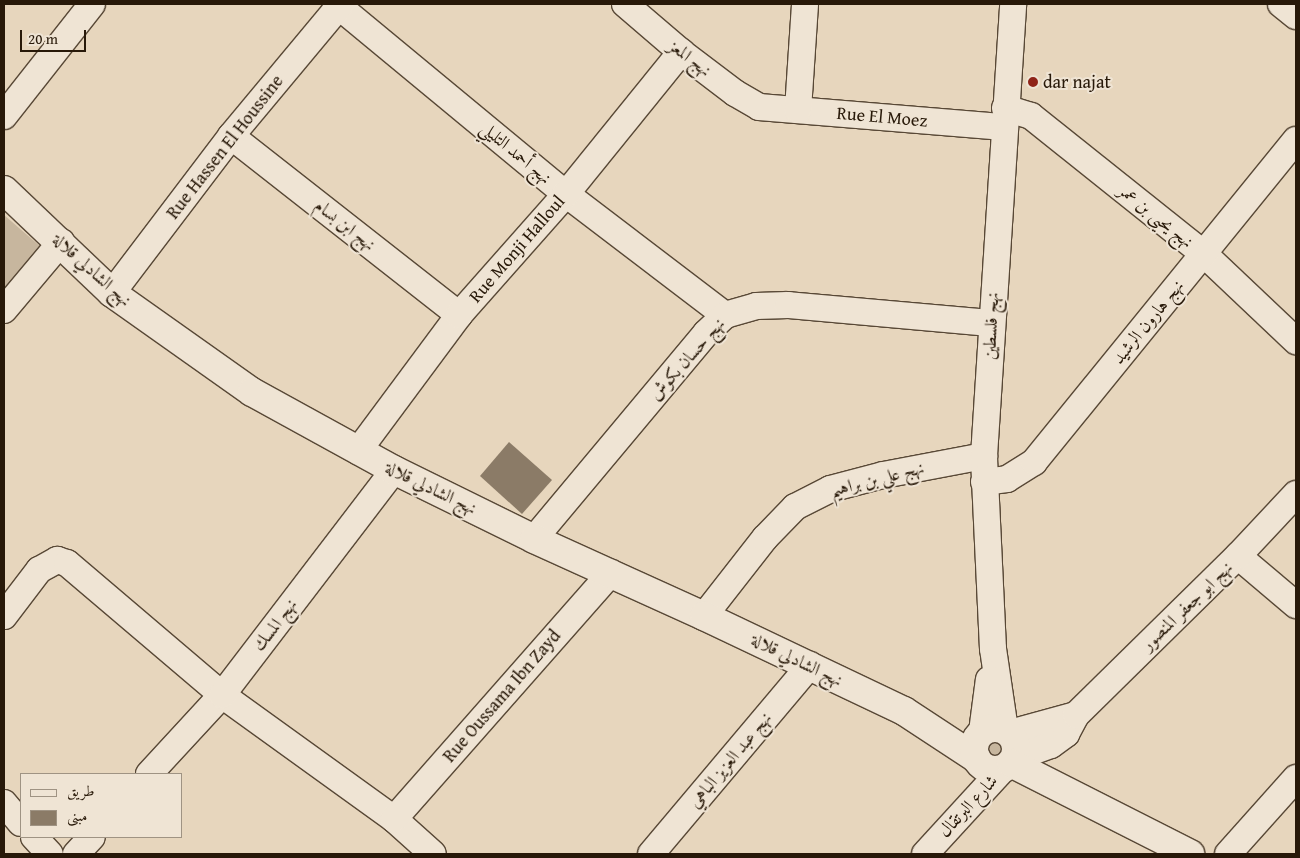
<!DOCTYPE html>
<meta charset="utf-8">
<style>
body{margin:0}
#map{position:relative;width:1300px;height:858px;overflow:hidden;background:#e7d6bd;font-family:"Gentium Book Plus",Amiri,serif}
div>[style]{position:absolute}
.green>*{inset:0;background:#c7b69e}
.round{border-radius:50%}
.building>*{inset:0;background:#8b7b67}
.roads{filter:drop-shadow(1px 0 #584836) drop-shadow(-1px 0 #584836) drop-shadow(0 1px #584836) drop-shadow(0 -1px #584836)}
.street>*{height:26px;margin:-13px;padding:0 13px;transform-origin:13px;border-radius:13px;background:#efe4d4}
.secondary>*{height:28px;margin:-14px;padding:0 14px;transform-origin:14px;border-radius:14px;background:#efe4d4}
.secondary>.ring{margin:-14px;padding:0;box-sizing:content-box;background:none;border:28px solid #efe4d4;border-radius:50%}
.dots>*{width:14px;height:14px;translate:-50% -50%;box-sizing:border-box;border:2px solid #efe4d4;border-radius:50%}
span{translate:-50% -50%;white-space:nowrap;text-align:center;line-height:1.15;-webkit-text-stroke:4px #efe4d4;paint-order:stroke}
.street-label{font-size:18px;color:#281909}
.poi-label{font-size:18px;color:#281909}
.left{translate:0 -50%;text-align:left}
.frame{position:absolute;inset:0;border:5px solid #281909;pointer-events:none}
.legend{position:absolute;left:20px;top:773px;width:162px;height:65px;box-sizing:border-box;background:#efe4d4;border:1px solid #9f9383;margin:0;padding:6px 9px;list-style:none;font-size:15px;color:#281909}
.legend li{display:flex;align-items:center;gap:10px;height:25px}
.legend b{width:25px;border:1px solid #9f9383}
.scale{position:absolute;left:20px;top:30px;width:66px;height:22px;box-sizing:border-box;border:2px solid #281909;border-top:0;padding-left:6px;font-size:15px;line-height:18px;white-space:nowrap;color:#281909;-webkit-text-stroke:4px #efe4d4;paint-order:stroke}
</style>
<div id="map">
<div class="green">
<div style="clip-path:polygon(4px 215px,41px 247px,4px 292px)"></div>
<div class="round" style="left:986px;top:737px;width:22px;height:22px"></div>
</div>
<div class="building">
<div style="clip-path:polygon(509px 442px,552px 480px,522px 514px,480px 476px)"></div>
</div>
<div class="roads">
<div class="street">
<div style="left:336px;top:4px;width:298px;rotate:39.6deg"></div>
<div style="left:566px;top:194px;width:200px;rotate:37.3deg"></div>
<div style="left:625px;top:4px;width:74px;rotate:40.6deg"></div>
<div style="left:681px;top:52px;width:68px;rotate:37.2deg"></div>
<div style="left:735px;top:93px;width:28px;rotate:30deg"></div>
<div style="left:759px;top:107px;width:246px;rotate:4.7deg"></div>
<div style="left:1281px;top:4px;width:19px;rotate:39deg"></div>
<div style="left:1005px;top:108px;width:27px;rotate:17deg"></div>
<div style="left:1031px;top:116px;width:221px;rotate:38.6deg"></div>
<div style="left:1204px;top:254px;width:127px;rotate:43.4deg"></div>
<div style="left:798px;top:110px;width:106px;rotate:-86.2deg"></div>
<div style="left:4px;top:116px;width:142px;rotate:-51.8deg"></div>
<div style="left:231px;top:136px;width:290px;rotate:38.1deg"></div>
<div style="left:112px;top:293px;width:197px;rotate:-52.8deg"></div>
<div style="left:231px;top:136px;width:172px;rotate:-50.2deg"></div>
<div style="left:4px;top:310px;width:89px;rotate:-50deg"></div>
<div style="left:358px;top:451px;width:169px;rotate:-53.4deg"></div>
<div style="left:459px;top:315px;width:162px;rotate:-48.5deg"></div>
<div style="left:566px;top:194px;width:183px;rotate:-51deg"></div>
<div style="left:984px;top:482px;width:23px;rotate:-7deg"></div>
<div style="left:1007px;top:479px;width:32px;rotate:-32deg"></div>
<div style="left:1034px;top:462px;width:415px;rotate:-50.9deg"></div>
<div style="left:534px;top:539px;width:268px;rotate:-50.1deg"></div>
<div style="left:706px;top:333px;width:26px;rotate:-43deg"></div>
<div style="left:725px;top:315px;width:32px;rotate:-16deg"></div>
<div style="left:756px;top:306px;width:32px;rotate:-2deg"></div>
<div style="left:788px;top:305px;width:204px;rotate:5.1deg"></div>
<div style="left:1238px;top:556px;width:76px;rotate:40.2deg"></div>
<div style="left:4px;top:616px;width:58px;rotate:-52.7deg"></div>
<div style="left:39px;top:570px;width:21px;rotate:-29deg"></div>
<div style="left:57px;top:560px;width:10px;rotate:17deg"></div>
<div style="left:67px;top:563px;width:204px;rotate:40.4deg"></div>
<div style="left:222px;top:695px;width:212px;rotate:35.8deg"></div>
<div style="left:394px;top:819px;width:52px;rotate:41.9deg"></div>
<div style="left:704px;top:616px;width:99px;rotate:-52deg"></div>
<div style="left:765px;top:538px;width:43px;rotate:-45.9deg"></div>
<div style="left:795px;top:507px;width:39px;rotate:-27deg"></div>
<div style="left:830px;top:489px;width:55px;rotate:-14.8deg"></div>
<div style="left:883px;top:475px;width:103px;rotate:-10.7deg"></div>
<div style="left:1005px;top:730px;width:82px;rotate:-98.4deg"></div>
<div style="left:993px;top:649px;width:193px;rotate:-92.7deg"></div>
<div style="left:984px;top:456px;width:453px;rotate:-86.3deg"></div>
<div style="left:982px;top:732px;width:53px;rotate:-82.5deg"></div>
<div style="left:1010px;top:733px;width:68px;rotate:-15.3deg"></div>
<div style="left:1015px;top:758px;width:38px;rotate:-20deg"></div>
<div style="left:1051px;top:745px;width:19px;rotate:-36deg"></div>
<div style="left:1066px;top:734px;width:21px;rotate:-62deg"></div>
<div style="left:1076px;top:715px;width:227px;rotate:-44.5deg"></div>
<div style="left:1238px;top:556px;width:85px;rotate:-46.9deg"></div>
<div style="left:149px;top:774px;width:108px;rotate:-47.3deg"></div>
<div style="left:222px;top:695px;width:283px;rotate:-52.6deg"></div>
<div style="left:4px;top:803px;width:26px;rotate:50deg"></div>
<div style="left:394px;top:819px;width:328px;rotate:-48.6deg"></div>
<div style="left:34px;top:837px;width:23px;rotate:47deg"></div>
<div style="left:76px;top:854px;width:23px;rotate:-47deg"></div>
<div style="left:651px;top:854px;width:247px;rotate:-49.9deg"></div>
<div style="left:925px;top:854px;width:115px;rotate:-47.5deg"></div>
<div style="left:1228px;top:854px;width:102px;rotate:-48.2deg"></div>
</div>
<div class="secondary">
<div style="left:4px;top:190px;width:149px;rotate:43.6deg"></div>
<div style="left:112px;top:293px;width:171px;rotate:35.3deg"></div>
<div style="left:252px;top:392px;width:162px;rotate:28.8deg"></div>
<div style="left:394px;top:470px;width:156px;rotate:26.2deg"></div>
<div style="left:534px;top:539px;width:187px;rotate:24.4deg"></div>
<div style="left:704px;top:616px;width:221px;rotate:25.4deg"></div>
<div style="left:904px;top:711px;width:87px;rotate:33.3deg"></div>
<div class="ring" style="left:974px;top:728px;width:14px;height:14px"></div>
<div style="left:1011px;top:763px;width:201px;rotate:26.9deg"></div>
</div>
</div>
<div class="dots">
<div style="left:1033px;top:82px;background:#8f2418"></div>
</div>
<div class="street-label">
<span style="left:690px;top:58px;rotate:38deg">نهج المعز</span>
<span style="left:882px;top:117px;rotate:5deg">Rue El Moez</span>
<span style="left:225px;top:147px;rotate:-52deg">Rue Hassen El Houssine</span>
<span style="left:516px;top:153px;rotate:40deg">نهج أحمد التليلي</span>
<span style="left:1156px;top:216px;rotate:39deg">نهج يحيى بن عمر</span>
<span style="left:345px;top:225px;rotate:38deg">نهج ابن بسام</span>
<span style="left:517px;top:249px;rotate:-49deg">Rue Monji Halloul</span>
<span style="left:92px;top:270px;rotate:42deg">نهج الشادلي قلالة</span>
<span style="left:1148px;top:322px;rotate:-51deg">نهج هارون الرشيد</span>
<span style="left:991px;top:326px;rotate:-87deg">نهج فلسطين</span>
<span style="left:687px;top:359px;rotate:-48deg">نهج حسان بكوش</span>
<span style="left:877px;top:479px;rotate:-14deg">نهج علي بن براهيم</span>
<span style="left:431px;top:488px;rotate:26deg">نهج الشادلي قلالة</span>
<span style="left:1187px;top:606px;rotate:-44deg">نهج ابو جعفر المنصور</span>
<span style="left:275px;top:625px;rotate:-53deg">نهج المسك</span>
<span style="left:797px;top:660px;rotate:26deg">نهج الشادلي قلالة</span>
<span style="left:502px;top:696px;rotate:-49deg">Rue Oussama Ibn Zayd</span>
<span style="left:730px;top:760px;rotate:-50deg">نهج عبد العزيز الباهي</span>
<span style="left:968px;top:806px;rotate:-47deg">شارع البرتقال</span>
</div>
<div class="poi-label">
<span class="left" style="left:1043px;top:82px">dar najat</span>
</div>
<div class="frame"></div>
<ul class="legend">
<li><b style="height:6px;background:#efe4d4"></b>طريق</li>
<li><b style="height:14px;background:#8b7b67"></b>مبنى</li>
</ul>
<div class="scale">20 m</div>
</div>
